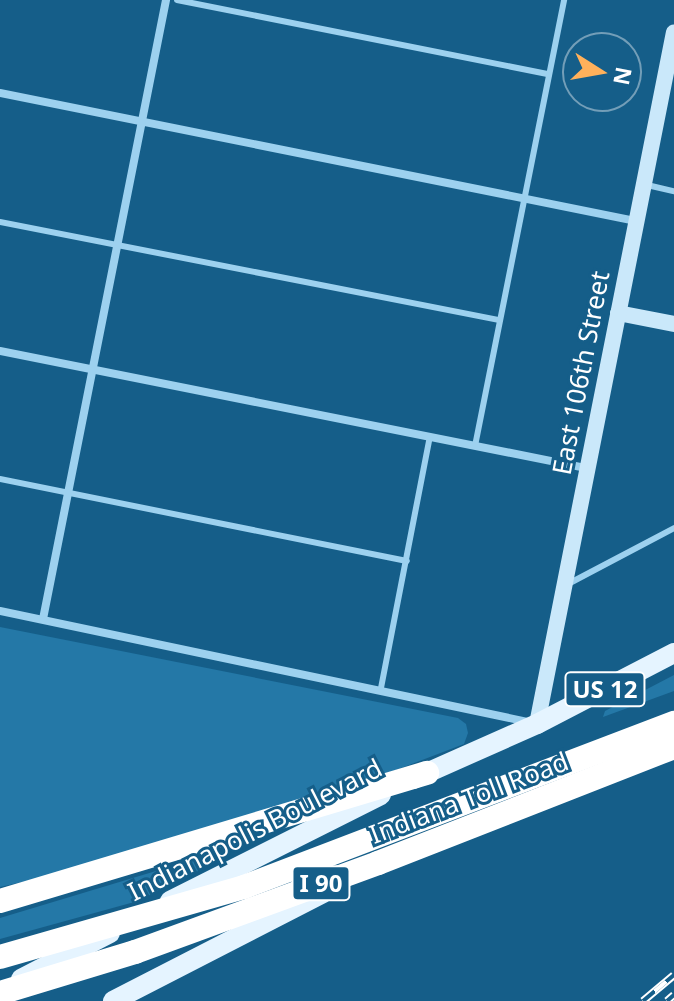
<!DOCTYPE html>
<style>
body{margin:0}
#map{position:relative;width:674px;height:1001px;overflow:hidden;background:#155e89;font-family:"Noto Sans",sans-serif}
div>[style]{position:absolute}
.green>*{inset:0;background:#2478a7}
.lane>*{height:6px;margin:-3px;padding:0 3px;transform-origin:3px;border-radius:3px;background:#9dd1ef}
.street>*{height:8px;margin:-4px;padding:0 4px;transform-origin:4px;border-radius:4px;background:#9dd1ef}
.secondary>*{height:16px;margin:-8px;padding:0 8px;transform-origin:8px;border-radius:8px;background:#cae8fa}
.primary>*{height:20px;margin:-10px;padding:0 10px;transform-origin:10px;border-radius:10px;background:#e5f4ff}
.highway>*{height:24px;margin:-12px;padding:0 12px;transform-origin:12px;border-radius:12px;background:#fff}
.rail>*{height:8px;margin-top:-4px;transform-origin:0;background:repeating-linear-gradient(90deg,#155e89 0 15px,#fff 0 30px);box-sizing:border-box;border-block:2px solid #fff}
span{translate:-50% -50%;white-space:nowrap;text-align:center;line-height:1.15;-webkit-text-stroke:6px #155e89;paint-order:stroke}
.shield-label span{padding:2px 6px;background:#155e89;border:2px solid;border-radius:6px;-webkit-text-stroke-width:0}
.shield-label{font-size:24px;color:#fff;font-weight:700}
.street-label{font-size:26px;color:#fff}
.north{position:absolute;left:562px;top:32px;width:80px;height:80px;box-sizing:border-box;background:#155e89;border:2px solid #739eb8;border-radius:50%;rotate:101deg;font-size:22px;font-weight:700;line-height:32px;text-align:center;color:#fff}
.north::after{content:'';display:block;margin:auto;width:28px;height:36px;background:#ffb15b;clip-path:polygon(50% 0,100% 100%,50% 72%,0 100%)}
</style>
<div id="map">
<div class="green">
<div style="clip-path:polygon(0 627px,458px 718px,466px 724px,468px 733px,464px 744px,396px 770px,80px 869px,0 887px)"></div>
<div style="clip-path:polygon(674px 675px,674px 691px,603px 717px,605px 711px)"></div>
<div style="clip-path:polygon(209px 855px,212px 864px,138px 901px,0 939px,0 918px)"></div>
</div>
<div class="lane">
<div style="left:177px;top:0;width:379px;rotate:11.3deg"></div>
<div style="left:647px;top:185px;width:28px;rotate:13deg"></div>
<div style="left:0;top:222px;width:509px;rotate:11.11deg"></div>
<div style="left:475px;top:446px;width:455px;rotate:-78.7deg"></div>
<div style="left:0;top:479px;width:415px;rotate:11.4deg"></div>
<div style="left:568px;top:584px;width:120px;rotate:-27.8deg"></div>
<div style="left:381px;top:688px;width:256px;rotate:-79deg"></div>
</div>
<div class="street">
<div style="left:0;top:93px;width:649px;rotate:11.38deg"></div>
<div style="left:0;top:351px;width:598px;rotate:11.29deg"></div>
<div style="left:0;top:611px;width:540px;rotate:11.87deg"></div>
<div style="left:43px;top:619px;width:631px;rotate:-78.76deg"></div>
</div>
<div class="secondary">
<div style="left:618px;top:313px;width:57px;rotate:11.1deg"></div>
<div style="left:537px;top:724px;width:705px;rotate:-78.8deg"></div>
</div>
<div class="primary">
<div style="left:413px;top:779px;width:136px;rotate:-23.9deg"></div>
<div style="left:537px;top:724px;width:154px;rotate:-27.4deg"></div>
<div style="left:170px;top:901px;width:236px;rotate:-26.7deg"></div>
<div style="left:21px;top:979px;width:100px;rotate:-27.3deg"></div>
<div style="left:113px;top:1001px;width:236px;rotate:-27.2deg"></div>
</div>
<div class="highway">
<div style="left:0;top:901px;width:446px;rotate:-16.7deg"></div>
<div style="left:0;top:957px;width:254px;rotate:-16deg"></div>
<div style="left:244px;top:887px;width:460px;rotate:-20.9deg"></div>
<div style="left:0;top:993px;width:141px;rotate:-16.9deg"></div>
<div style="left:135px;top:952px;width:259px;rotate:-20.1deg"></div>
<div style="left:378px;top:863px;width:318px;rotate:-21.4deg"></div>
</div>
<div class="rail">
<div style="left:643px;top:1001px;width:40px;rotate:-40deg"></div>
<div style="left:667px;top:1001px;width:9px;rotate:-41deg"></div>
</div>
<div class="shield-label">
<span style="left:605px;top:689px">US 12</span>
<span style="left:321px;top:883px">I 90</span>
</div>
<div class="street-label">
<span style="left:581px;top:373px;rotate:-79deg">East 106th Street</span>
<span style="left:469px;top:798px;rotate:-21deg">Indiana Toll Road</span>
<span style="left:255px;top:830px;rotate:-27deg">Indianapolis Boulevard</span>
</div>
<div class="north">N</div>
</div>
